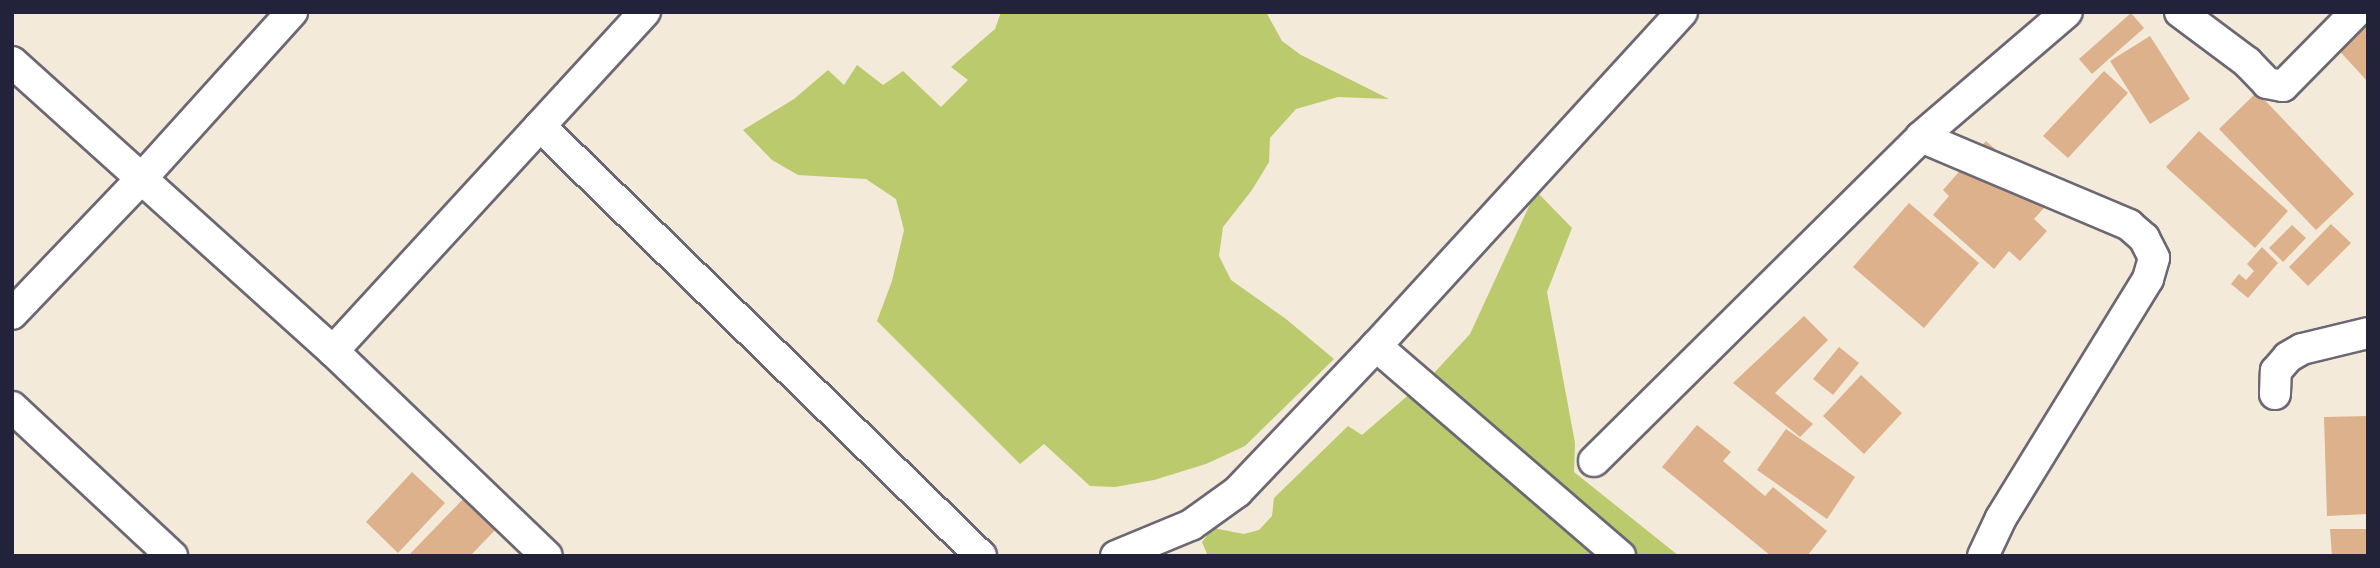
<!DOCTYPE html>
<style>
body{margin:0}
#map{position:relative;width:2380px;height:568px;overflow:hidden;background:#f4eada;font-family:Caveat,sans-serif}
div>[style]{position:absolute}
.green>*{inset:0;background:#bbca6c}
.building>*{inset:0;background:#dcb18b}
.roads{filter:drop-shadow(2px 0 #6c6873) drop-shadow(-2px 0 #6c6873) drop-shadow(0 2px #6c6873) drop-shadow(0 -2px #6c6873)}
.street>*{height:30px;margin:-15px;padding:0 15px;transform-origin:15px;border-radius:15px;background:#fff}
span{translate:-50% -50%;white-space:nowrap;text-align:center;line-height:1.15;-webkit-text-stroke:6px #f6f6f2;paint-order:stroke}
.frame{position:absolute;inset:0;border:14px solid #22223b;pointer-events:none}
</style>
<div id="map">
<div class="green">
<div style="clip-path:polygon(1001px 12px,1266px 12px,1282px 41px,1301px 55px,1389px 99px,1338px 97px,1296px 109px,1270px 138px,1269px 162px,1252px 190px,1223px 227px,1219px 256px,1231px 280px,1286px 319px,1334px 359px,1245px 446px,1206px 464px,1154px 480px,1115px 487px,1090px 486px,1044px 444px,1020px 464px,877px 321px,892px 281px,904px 230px,896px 199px,866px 179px,798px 175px,772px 160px,743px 130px,794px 99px,828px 70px,844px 85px,857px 65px,883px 85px,903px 71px,941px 107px,968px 80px,951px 67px,995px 29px)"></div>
<div style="clip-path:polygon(1536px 191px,1572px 228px,1547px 292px,1575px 443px,1574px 472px,1679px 556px,1208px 556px,1202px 542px,1213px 528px,1244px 534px,1259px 530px,1272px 516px,1274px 498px,1348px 426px,1362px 435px,1434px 373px,1470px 334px)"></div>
</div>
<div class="building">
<div style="clip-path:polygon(2131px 13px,2144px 28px,2092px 74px,2079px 59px)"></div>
<div style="clip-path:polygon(2368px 14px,2368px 82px,2334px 45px)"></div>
<div style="clip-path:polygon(2150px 36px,2190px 99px,2150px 124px,2110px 61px)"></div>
<div style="clip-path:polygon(2104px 71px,2128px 93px,2068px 158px,2043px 136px)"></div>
<div style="clip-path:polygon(2257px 92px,2354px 194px,2316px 230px,2219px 129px)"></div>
<div style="clip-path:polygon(2199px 131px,2288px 211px,2255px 248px,2166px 167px)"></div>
<div style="clip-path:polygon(1986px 141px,2052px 199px,2034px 219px,2047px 231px,2020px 261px,2009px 251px,1994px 269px,1933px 215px,1949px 196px,1943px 190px)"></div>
<div style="clip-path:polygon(1909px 203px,1979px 263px,1924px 328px,1853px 267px)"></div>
<div style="clip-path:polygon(2331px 224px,2351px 243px,2308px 286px,2289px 267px)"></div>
<div style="clip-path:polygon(2292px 225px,2306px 238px,2283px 262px,2269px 248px)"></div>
<div style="clip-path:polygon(2262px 247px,2278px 263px,2248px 298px,2231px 284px,2239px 274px,2246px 280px,2254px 271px,2247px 264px)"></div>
<div style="clip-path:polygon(1804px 316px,1828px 340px,1775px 393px,1813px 424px,1800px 437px,1733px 383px)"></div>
<div style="clip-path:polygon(1839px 347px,1859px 363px,1833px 395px,1813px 379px)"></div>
<div style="clip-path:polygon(1861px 375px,1902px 413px,1864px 454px,1823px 416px)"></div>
<div style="clip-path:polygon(2368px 416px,2368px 514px,2327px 516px,2324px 417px)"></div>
<div style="clip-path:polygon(1697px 425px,1731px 452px,1723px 461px,1765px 496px,1773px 487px,1827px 531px,1807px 556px,1771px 556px,1662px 467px)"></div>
<div style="clip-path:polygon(1786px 429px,1855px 477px,1827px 519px,1757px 470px)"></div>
<div style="clip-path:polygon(412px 472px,445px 503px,398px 553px,366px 522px)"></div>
<div style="clip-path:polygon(468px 494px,500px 525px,470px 556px,408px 556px)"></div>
<div style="clip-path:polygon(2330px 529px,2368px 529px,2368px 556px,2332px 556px)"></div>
</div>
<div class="roads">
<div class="street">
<div style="left:2180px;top:12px;width:84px;rotate:36.7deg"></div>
<div style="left:2247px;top:62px;width:29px;rotate:46deg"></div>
<div style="left:2267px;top:83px;width:16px;rotate:11deg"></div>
<div style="left:2283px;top:86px;width:104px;rotate:-45.4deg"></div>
<div style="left:12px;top:62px;width:432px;rotate:42deg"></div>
<div style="left:333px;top:351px;width:296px;rotate:43.8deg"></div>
<div style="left:540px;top:126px;width:616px;rotate:44.28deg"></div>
<div style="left:1921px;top:137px;width:226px;rotate:22.9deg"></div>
<div style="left:2129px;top:225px;width:20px;rotate:41deg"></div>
<div style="left:2144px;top:238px;width:22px;rotate:63deg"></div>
<div style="left:2154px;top:258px;width:22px;rotate:106deg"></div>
<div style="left:2148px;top:279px;width:281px;rotate:121.6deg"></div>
<div style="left:2001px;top:518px;width:42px;rotate:115.3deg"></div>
<div style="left:12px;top:314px;width:188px;rotate:-46.3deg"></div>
<div style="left:142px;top:178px;width:224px;rotate:-47.9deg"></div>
<div style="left:1376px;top:346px;width:322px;rotate:40.7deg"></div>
<div style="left:333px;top:351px;width:461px;rotate:-47.4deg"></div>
<div style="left:2275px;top:394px;width:23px;rotate:-88deg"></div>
<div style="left:2276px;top:371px;width:18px;rotate:-49deg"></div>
<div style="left:2288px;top:357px;width:16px;rotate:-30deg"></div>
<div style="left:2302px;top:349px;width:68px;rotate:-13.6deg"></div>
<div style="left:12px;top:407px;width:219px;rotate:43deg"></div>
<div style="left:1594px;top:461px;width:460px;rotate:-44.7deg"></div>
<div style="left:1921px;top:137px;width:192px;rotate:-40.6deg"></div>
<div style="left:1116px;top:556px;width:81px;rotate:-22.5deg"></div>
<div style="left:1191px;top:525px;width:57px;rotate:-35.7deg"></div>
<div style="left:1237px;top:492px;width:202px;rotate:-46.4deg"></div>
<div style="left:1376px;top:346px;width:453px;rotate:-47.5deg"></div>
</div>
</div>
<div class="frame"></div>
</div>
